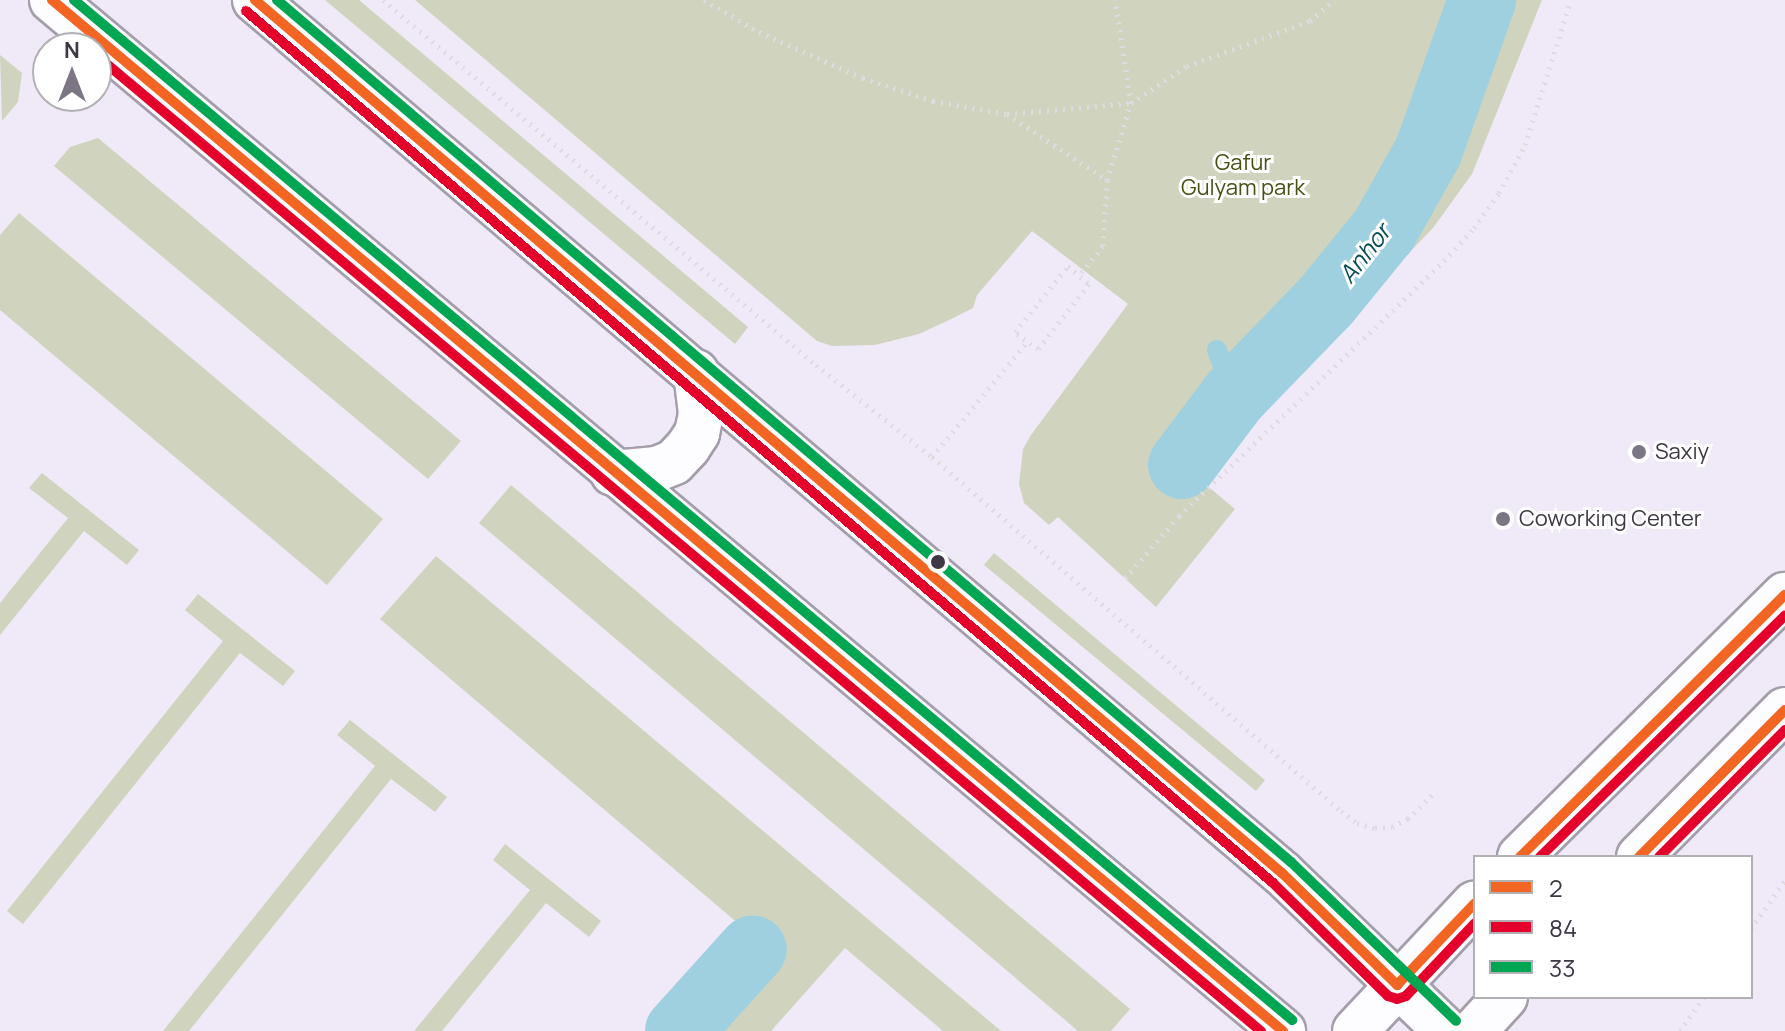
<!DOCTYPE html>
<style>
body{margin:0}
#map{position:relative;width:1785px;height:1031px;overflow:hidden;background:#f0e9f8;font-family:Manrope,sans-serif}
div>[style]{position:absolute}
.green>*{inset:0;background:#d0d4be}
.stream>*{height:20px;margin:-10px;padding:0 10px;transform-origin:10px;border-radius:10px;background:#9fd0df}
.canal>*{height:68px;margin:-34px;padding:0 34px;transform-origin:34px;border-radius:34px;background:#9fd0df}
.path>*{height:5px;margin-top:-2.5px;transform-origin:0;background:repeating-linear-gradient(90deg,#dedce0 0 2px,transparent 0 8px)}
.roads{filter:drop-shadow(2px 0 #a49eaa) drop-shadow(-2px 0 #a49eaa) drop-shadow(0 2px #a49eaa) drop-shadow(0 -2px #a49eaa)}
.major>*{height:44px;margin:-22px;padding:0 22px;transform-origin:22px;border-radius:22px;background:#fdfcfe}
.bus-1>*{height:10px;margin:-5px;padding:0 5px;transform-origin:5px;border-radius:5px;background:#f26522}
.bus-2>*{height:10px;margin:-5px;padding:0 5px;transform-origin:5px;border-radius:5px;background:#e4002b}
.bus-3>*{height:10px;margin:-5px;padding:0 5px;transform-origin:5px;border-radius:5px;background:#00a651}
.dots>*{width:22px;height:22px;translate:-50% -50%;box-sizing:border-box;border:4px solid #fff;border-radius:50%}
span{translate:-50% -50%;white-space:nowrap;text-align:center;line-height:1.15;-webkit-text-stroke:6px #fff;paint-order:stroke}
.park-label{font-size:22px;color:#465114}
.poi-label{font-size:22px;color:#3e3845}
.left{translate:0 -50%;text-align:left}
.water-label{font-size:24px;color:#064a55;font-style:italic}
.legend{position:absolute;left:1473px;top:855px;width:280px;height:144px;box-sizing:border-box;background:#fff;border:2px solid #b2afb5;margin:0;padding:10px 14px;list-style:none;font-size:24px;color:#3e3845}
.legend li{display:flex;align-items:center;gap:16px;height:40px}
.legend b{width:40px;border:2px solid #b2afb5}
.north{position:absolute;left:32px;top:32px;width:80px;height:80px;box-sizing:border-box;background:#fff;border:2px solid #b2afb5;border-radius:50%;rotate:0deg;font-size:22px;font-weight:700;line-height:32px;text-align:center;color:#3e3845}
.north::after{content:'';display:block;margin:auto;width:28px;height:36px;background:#7c7684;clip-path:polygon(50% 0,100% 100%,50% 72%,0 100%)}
</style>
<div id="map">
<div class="green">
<div style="clip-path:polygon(325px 0,359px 0,748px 327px,735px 344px)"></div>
<div style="clip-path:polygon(415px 0,1542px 0,1472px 174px,1433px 228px,1286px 380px,1182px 465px,1235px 509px,1156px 607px,1058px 517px,1049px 525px,1024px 503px,1019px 484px,1023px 449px,1031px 435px,1128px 304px,1032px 231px,977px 295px,973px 308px,949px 320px,919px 334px,875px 345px,832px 346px,817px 341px)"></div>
<div style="clip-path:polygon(0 55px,22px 73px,18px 102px,2px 121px)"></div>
<div style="clip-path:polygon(98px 138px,461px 441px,428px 479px,54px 166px,70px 147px)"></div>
<div style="clip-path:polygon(19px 213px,383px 519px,327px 585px,0 310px,0 235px)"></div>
<div style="clip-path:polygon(42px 473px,139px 550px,127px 565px,84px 531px,0 635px,0 603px,68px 518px,29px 488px)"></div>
<div style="clip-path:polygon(511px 485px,1130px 1009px,1111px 1031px,1078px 1031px,479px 523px)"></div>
<div style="clip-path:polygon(994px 553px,1265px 780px,1256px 791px,984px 565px)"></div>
<div style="clip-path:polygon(436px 556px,1001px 1031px,943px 1031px,845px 948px,771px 1031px,702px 1031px,728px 1001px,699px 974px,740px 925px,380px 619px)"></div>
<div style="clip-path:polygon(198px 594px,295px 671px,283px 686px,240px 653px,23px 924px,7px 911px,223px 641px,185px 610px)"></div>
<div style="clip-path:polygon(350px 720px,447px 797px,435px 812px,391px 779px,189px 1031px,163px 1031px,375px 766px,337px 735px)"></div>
<div style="clip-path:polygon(505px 844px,601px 921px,589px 937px,546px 903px,442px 1031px,414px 1031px,530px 890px,493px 860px)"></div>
</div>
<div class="stream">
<div style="left:1217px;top:350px;width:49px;rotate:69.7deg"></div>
</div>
<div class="canal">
<div style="left:1182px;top:465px;width:86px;rotate:-53deg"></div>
<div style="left:1234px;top:396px;width:132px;rotate:-45.9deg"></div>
<div style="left:1326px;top:301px;width:92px;rotate:-50.8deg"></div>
<div style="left:1384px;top:230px;width:90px;rotate:-60.6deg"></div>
<div style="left:1428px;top:152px;width:161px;rotate:-70.4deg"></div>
<div style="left:679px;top:1031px;width:110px;rotate:-47.9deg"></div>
</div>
<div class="path">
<div style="left:383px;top:0;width:566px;rotate:40.13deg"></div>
<div style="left:816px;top:365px;width:148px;rotate:38.4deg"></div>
<div style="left:932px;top:457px;width:541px;rotate:40.88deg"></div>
<div style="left:1341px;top:811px;width:20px;rotate:37deg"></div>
<div style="left:1357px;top:823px;width:19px;rotate:16deg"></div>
<div style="left:1375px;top:828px;width:17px;rotate:-3deg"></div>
<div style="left:1392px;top:827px;width:18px;rotate:-27deg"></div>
<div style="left:1408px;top:819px;width:35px;rotate:-45deg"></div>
<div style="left:704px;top:0;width:64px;rotate:30.2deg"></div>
<div style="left:759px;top:32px;width:114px;rotate:23.9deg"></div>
<div style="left:863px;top:78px;width:74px;rotate:18.2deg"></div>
<div style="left:933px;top:101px;width:75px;rotate:10deg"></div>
<div style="left:1007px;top:114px;width:124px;rotate:-5.1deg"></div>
<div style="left:1131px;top:103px;width:67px;rotate:-33.5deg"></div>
<div style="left:1187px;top:66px;width:131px;rotate:-20.1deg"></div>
<div style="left:1310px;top:21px;width:32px;rotate:-41deg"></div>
<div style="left:1007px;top:114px;width:120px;rotate:33.4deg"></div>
<div style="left:1107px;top:180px;width:66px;rotate:93.5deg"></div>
<div style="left:1103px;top:246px;width:38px;rotate:129deg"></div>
<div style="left:1107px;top:180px;width:81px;rotate:-72.7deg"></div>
<div style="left:1131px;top:103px;width:104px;rotate:-98.8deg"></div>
<div style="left:1068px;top:266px;width:28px;rotate:41deg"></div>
<div style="left:1089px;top:284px;width:83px;rotate:128.1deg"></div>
<div style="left:1038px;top:349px;width:29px;rotate:-144deg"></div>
<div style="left:1015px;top:332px;width:85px;rotate:-51.2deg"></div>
<div style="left:932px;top:457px;width:149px;rotate:-50.4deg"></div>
<div style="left:1125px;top:578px;width:82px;rotate:-48.9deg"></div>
<div style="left:1179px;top:516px;width:368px;rotate:-43.9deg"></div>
<div style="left:1444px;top:261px;width:45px;rotate:-47.7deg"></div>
<div style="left:1474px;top:228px;width:43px;rotate:-54.5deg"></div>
<div style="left:1499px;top:193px;width:55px;rotate:-61.6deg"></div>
<div style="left:1525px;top:145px;width:152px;rotate:-72.4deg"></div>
<div style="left:1751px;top:929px;width:60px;rotate:-55.2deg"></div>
<div style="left:1680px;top:1031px;width:42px;rotate:-54.8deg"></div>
</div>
<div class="roads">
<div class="major">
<div style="left:52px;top:0;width:1606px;rotate:39.95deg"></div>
<div style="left:255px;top:0;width:1348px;rotate:40.37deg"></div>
<div style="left:1282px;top:873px;width:228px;rotate:43.9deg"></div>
<div style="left:613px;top:473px;width:44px;rotate:-5.2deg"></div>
<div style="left:657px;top:469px;width:18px;rotate:-22deg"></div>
<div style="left:674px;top:462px;width:21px;rotate:-47deg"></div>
<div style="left:688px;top:447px;width:17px;rotate:-57deg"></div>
<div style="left:697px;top:433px;width:19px;rotate:-78deg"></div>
<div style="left:701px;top:414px;width:42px;rotate:-96.8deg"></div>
<div style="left:1520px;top:857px;width:373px;rotate:-44.7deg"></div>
<div style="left:1639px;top:857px;width:207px;rotate:-45.2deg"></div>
<div style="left:1355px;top:1031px;width:175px;rotate:-46.8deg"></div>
<div style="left:1474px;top:1031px;width:46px;rotate:-47.6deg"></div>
</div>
</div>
<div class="bus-1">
<div style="left:52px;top:0;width:1606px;rotate:39.95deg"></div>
<div style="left:255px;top:0;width:1348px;rotate:40.37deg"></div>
<div style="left:1282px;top:873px;width:161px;rotate:44.2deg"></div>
<div style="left:1397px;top:985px;width:113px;rotate:-46.4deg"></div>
<div style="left:1520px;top:857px;width:373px;rotate:-44.7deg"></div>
<div style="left:1639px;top:857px;width:207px;rotate:-45.2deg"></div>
</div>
<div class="bus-2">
<div style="left:246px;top:11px;width:1347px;rotate:40.33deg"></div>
<div style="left:1273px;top:883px;width:161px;rotate:44.5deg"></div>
<div style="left:1388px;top:996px;width:9px;rotate:18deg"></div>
<div style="left:1397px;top:999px;width:9px;rotate:-18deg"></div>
<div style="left:1406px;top:996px;width:100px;rotate:-46.6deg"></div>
<div style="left:96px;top:55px;width:1520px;rotate:39.96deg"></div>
<div style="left:1540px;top:857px;width:344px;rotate:-44.6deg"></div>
<div style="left:1659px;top:857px;width:179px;rotate:-45.2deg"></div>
</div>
<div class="bus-3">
<div style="left:74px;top:0;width:1589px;rotate:39.94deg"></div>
<div style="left:277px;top:0;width:1331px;rotate:40.37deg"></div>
<div style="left:1291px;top:862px;width:229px;rotate:43.9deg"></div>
</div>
<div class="dots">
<div style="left:1639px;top:452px;background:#7c7684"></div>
<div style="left:1503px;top:519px;background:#7c7684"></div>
<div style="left:938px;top:562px;background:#3e3845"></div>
</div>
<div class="park-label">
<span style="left:1243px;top:175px">Gafur<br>Gulyam park</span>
</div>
<div class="poi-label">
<span class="left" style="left:1655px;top:452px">Saxiy</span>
<span class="left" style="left:1519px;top:519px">Coworking Center</span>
</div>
<div class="water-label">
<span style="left:1364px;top:253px;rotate:-52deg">Anhor</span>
</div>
<ul class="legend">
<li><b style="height:10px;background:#f26522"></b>2</li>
<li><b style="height:10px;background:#e4002b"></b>84</li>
<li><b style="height:10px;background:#00a651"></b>33</li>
</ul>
<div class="north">N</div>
</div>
